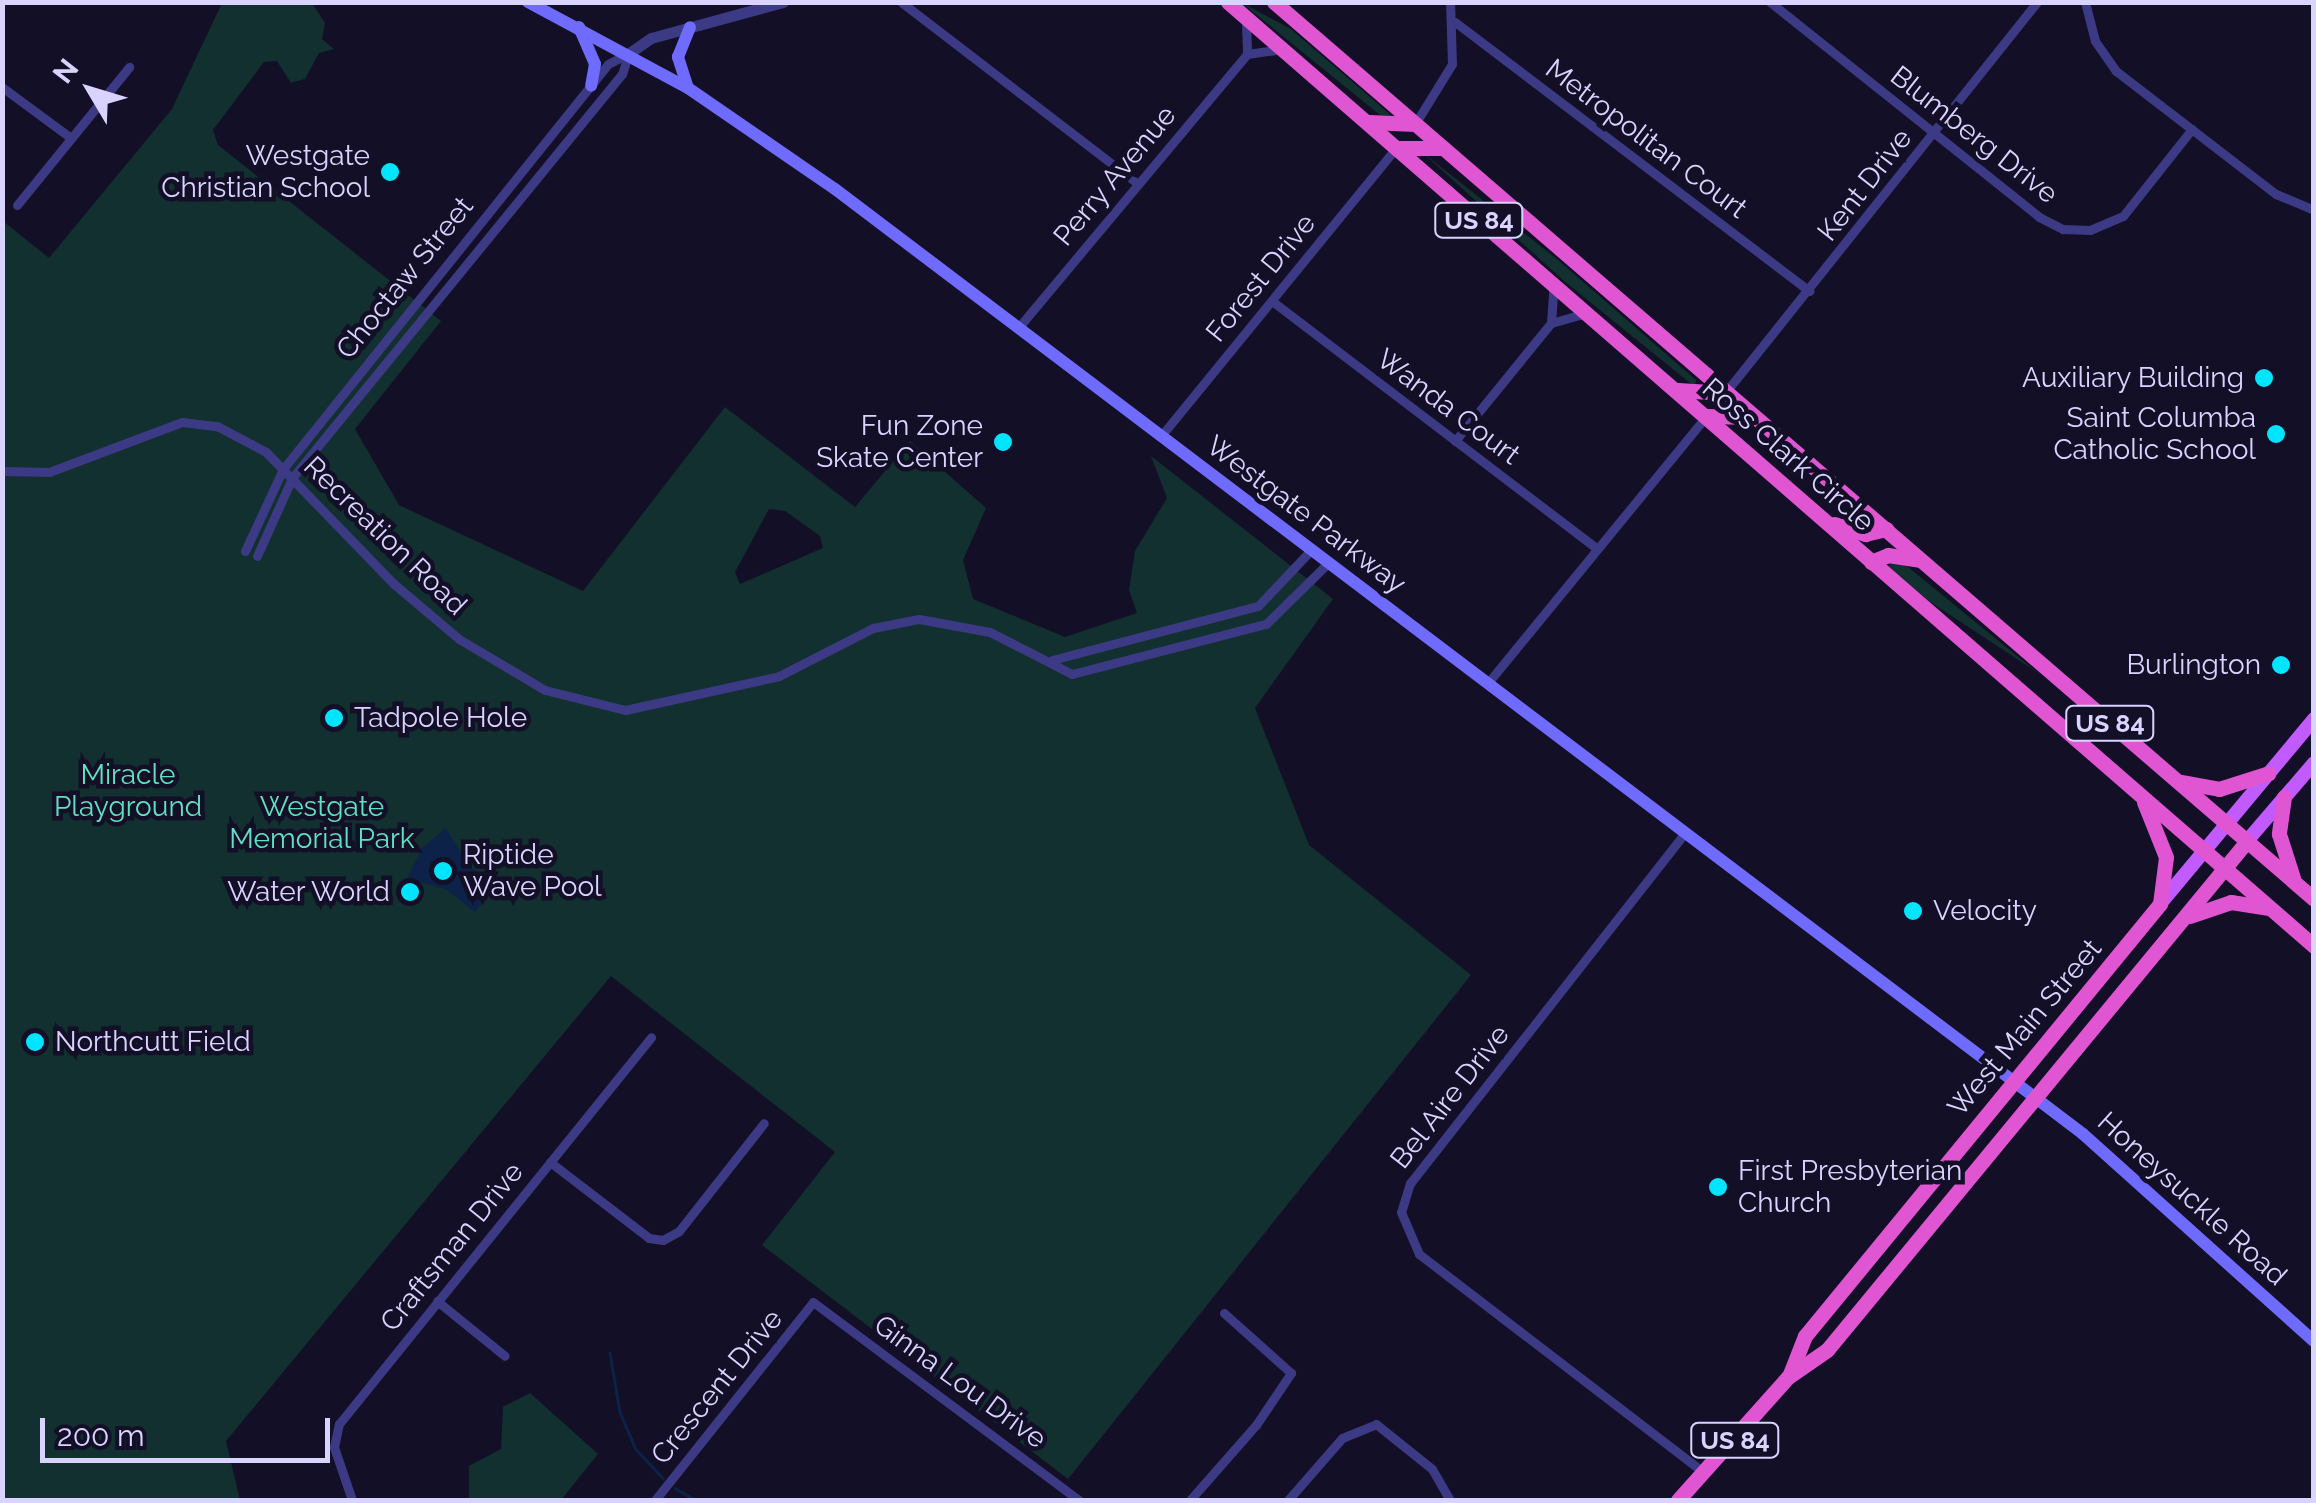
<!DOCTYPE html>
<style>
body{margin:0}
#map{position:relative;width:2316px;height:1503px;overflow:hidden;background:#130f26;font-family:Raleway,sans-serif}
div>[style]{position:absolute}
.green>*{inset:0;background:#12302f}
.water>*{inset:0;background:#0c2248}
.stream>*{height:2.5px;margin:-1.25px;padding:0 1.25px;transform-origin:1.25px;border-radius:1.25px;background:#0c2248}
.minor>*{height:9px;margin:-4.5px;padding:0 4.5px;transform-origin:4.5px;border-radius:4.5px;background:#3d3a85}
.tertiary>*{height:11px;margin:-5.5px;padding:0 5.5px;transform-origin:5.5px;border-radius:5.5px;background:#3d3a85}
.secondary>*{height:12px;margin:-6px;padding:0 6px;transform-origin:6px;border-radius:6px;background:#6f6bff}
.primary>*{height:14px;margin:-7px;padding:0 7px;transform-origin:7px;border-radius:7px;background:#c25bff}
.trunk>*{height:15px;margin:-7.5px;padding:0 7.5px;transform-origin:7.5px;border-radius:7.5px;background:#e055d1}
.dots>*{width:28px;height:28px;translate:-50% -50%;box-sizing:border-box;border:5px solid #130f26;border-radius:50%}
span{translate:-50% -50%;white-space:nowrap;text-align:center;line-height:1.15;-webkit-text-stroke:9px #130f26;paint-order:stroke}
.shield-label span{padding:2px 8px;background:#130f26;border:2px solid;border-radius:8px;-webkit-text-stroke-width:0}
.shield-label{font-size:25px;color:#d9d4ff;font-weight:700}
.street-label{font-size:28px;color:#d9d4ff}
.poi-label{font-size:28px;color:#d9d4ff}
.right{translate:-100% -50%;text-align:right}
.left{translate:0 -50%;text-align:left}
.park-label{font-size:28px;color:#5fe0c0}
.frame{position:absolute;inset:0;border:5px solid #d9d4ff;pointer-events:none}
.north{position:absolute;left:40px;top:40px;width:100px;height:100px;-webkit-text-stroke:8px #130f26;paint-order:stroke;rotate:308deg;font-size:28px;font-weight:700;line-height:40px;text-align:center;color:#d9d4ff}
.north::after{content:'';display:block;margin:auto;width:35px;height:45px;background:#d9d4ff;clip-path:polygon(50% 0,100% 100%,50% 72%,0 100%)}
.scale{position:absolute;left:40px;top:1418px;width:290px;height:45px;box-sizing:border-box;border:5px solid #d9d4ff;border-top:0;padding-left:12px;font-size:30px;line-height:35px;white-space:nowrap;color:#d9d4ff;-webkit-text-stroke:8px #130f26;paint-order:stroke}
</style>
<div id="map">
<div class="green">
<div style="clip-path:polygon(evenodd,222px 3px,312px 3px,325px 23px,322px 39px,334px 49px,319px 53px,305px 79px,291px 83px,277px 61px,264px 62px,213px 130px,218px 145px,441px 321px,355px 429px,399px 505px,583px 591px,725px 407px,855px 507px,910px 441px,986px 508px,963px 560px,973px 599px,1065px 637px,1137px 613px,1129px 590px,1135px 551px,1167px 498px,1151px 456px,1333px 599px,1255px 708px,1309px 845px,1471px 975px,1068px 1479px,762px 1245px,835px 1152px,611px 976px,226px 1441px,240px 1500px,3px 1500px,3px 221px,49px 258px,172px 109px,222px 3px,769px 509px,785px 511px,820px 536px,823px 548px,740px 584px,735px 572px,769px 509px)"></div>
<div style="clip-path:polygon(1242px 3px,1291px 29px,1392px 116px,1380px 115px)"></div>
<div style="clip-path:polygon(1422px 152px,1558px 260px,1696px 380px,1695px 387px,1564px 281px)"></div>
<div style="clip-path:polygon(1894px 561px,1908px 567px,2038px 673px,1929px 601px,1888px 566px)"></div>
<div style="clip-path:polygon(530px 1393px,598px 1454px,561px 1500px,469px 1500px,469px 1466px,501px 1449px,503px 1407px)"></div>
</div>
<div class="water">
<div style="clip-path:polygon(446px 828px,468px 865px,495px 886px,475px 912px,447px 890px,407px 878px,422px 848px)"></div>
</div>
<div class="stream">
<div style="left:610px;top:1353px;width:60px;rotate:80.4deg"></div>
<div style="left:620px;top:1412px;width:39px;rotate:67deg"></div>
<div style="left:635px;top:1448px;width:41px;rotate:47deg"></div>
<div style="left:675px;top:1488px;width:24px;rotate:30deg"></div>
</div>
<div class="minor">
<div style="left:901px;top:2px;width:299px;rotate:37.5deg"></div>
<div style="left:1770px;top:2px;width:344px;rotate:38.6deg"></div>
<div style="left:2039px;top:217px;width:27px;rotate:27deg"></div>
<div style="left:2063px;top:229px;width:27px;rotate:2deg"></div>
<div style="left:2090px;top:230px;width:36px;rotate:-23deg"></div>
<div style="left:2123px;top:216px;width:111px;rotate:-51.6deg"></div>
<div style="left:2085px;top:2px;width:40px;rotate:75.6deg"></div>
<div style="left:2095px;top:41px;width:37px;rotate:55deg"></div>
<div style="left:2116px;top:71px;width:202px;rotate:37.6deg"></div>
<div style="left:2276px;top:194px;width:41px;rotate:22.8deg"></div>
<div style="left:1246px;top:22px;width:32px;rotate:88deg"></div>
<div style="left:1455px;top:22px;width:445px;rotate:37.2deg"></div>
<div style="left:2px;top:87px;width:86px;rotate:36.5deg"></div>
<div style="left:1415px;top:124px;width:70px;rotate:-58.3deg"></div>
<div style="left:1452px;top:64px;width:62px;rotate:-91.8deg"></div>
<div style="left:17px;top:205px;width:178px;rotate:-50.9deg"></div>
<div style="left:1272px;top:301px;width:409px;rotate:37.3deg"></div>
<div style="left:1551px;top:323px;width:37px;rotate:-16deg"></div>
<div style="left:1018px;top:328px;width:357px;rotate:-50.1deg"></div>
<div style="left:1247px;top:54px;width:34px;rotate:-8deg"></div>
<div style="left:1725px;top:393px;width:500px;rotate:-51.41deg"></div>
<div style="left:1161px;top:436px;width:372px;rotate:-50.8deg"></div>
<div style="left:1455px;top:441px;width:152px;rotate:-50.9deg"></div>
<div style="left:1551px;top:323px;width:39px;rotate:-86deg"></div>
<div style="left:2px;top:471px;width:47px;rotate:1.2deg"></div>
<div style="left:49px;top:472px;width:142px;rotate:-20.6deg"></div>
<div style="left:182px;top:422px;width:35px;rotate:7deg"></div>
<div style="left:217px;top:426px;width:55px;rotate:28deg"></div>
<div style="left:266px;top:452px;width:184px;rotate:45.9deg"></div>
<div style="left:394px;top:584px;width:85px;rotate:40.2deg"></div>
<div style="left:459px;top:639px;width:100px;rotate:30.7deg"></div>
<div style="left:545px;top:690px;width:82px;rotate:14deg"></div>
<div style="left:625px;top:710px;width:158px;rotate:-12.4deg"></div>
<div style="left:779px;top:676px;width:106px;rotate:-27.1deg"></div>
<div style="left:873px;top:628px;width:47px;rotate:-11.1deg"></div>
<div style="left:919px;top:619px;width:72px;rotate:10.4deg"></div>
<div style="left:990px;top:632px;width:92px;rotate:27.1deg"></div>
<div style="left:1072px;top:674px;width:200px;rotate:-14.5deg"></div>
<div style="left:1266px;top:624px;width:87px;rotate:-44.5deg"></div>
<div style="left:245px;top:551px;width:90px;rotate:-65.1deg"></div>
<div style="left:283px;top:469px;width:519px;rotate:-51.25deg"></div>
<div style="left:608px;top:64px;width:22px;rotate:-27deg"></div>
<div style="left:257px;top:556px;width:85px;rotate:-65.8deg"></div>
<div style="left:292px;top:478px;width:522px;rotate:-50.76deg"></div>
<div style="left:622px;top:74px;width:20px;rotate:-72deg"></div>
<div style="left:1052px;top:660px;width:213px;rotate:-14.7deg"></div>
<div style="left:1258px;top:606px;width:77px;rotate:-46.6deg"></div>
<div style="left:1487px;top:684px;width:346px;rotate:-50.7deg"></div>
<div style="left:1684px;top:834px;width:444px;rotate:128.1deg"></div>
<div style="left:1410px;top:1183px;width:30px;rotate:107deg"></div>
<div style="left:1401px;top:1212px;width:46px;rotate:66.8deg"></div>
<div style="left:1419px;top:1254px;width:358px;rotate:37.5deg"></div>
<div style="left:550px;top:1162px;width:125px;rotate:37.5deg"></div>
<div style="left:649px;top:1238px;width:14px;rotate:8deg"></div>
<div style="left:663px;top:1240px;width:18px;rotate:-29deg"></div>
<div style="left:679px;top:1231px;width:137px;rotate:-51.8deg"></div>
<div style="left:437px;top:1301px;width:87px;rotate:39deg"></div>
<div style="left:352px;top:1500px;width:56px;rotate:-108.8deg"></div>
<div style="left:334px;top:1447px;width:24px;rotate:-78deg"></div>
<div style="left:339px;top:1424px;width:497px;rotate:-51.1deg"></div>
<div style="left:655px;top:1500px;width:253px;rotate:-51.4deg"></div>
<div style="left:813px;top:1302px;width:332px;rotate:36.7deg"></div>
<div style="left:1190px;top:1500px;width:100px;rotate:-48.7deg"></div>
<div style="left:1256px;top:1425px;width:63px;rotate:-56.1deg"></div>
<div style="left:1291px;top:1373px;width:90px;rotate:-138.2deg"></div>
<div style="left:1288px;top:1500px;width:82px;rotate:-48.9deg"></div>
<div style="left:1342px;top:1438px;width:37px;rotate:-22deg"></div>
<div style="left:1376px;top:1424px;width:72px;rotate:38.8deg"></div>
<div style="left:1432px;top:1469px;width:36px;rotate:60deg"></div>
</div>
<div class="tertiary">
<div style="left:628px;top:54px;width:28px;rotate:-35deg"></div>
<div style="left:651px;top:38px;width:137px;rotate:-15.3deg"></div>
</div>
<div class="secondary">
<div style="left:528px;top:2px;width:182px;rotate:28.3deg"></div>
<div style="left:688px;top:88px;width:178px;rotate:34.5deg"></div>
<div style="left:835px;top:189px;width:1565px;rotate:37.13deg"></div>
<div style="left:2083px;top:1134px;width:310px;rotate:41.9deg"></div>
<div style="left:579px;top:27px;width:40px;rotate:66.6deg"></div>
<div style="left:595px;top:64px;width:22px;rotate:100deg"></div>
<div style="left:688px;top:88px;width:33px;rotate:-108deg"></div>
<div style="left:678px;top:57px;width:32px;rotate:-68deg"></div>
</div>
<div class="primary">
<div style="left:2247px;top:841px;width:103px;rotate:-49.3deg"></div>
<div style="left:2160px;top:904px;width:241px;rotate:-50.2deg"></div>
</div>
<div class="trunk">
<div style="left:1228px;top:2px;width:1439px;rotate:41deg"></div>
<div style="left:1274px;top:2px;width:1373px;rotate:40.78deg"></div>
<div style="left:1369px;top:122px;width:46px;rotate:2.5deg"></div>
<div style="left:1396px;top:148px;width:47px"></div>
<div style="left:1678px;top:390px;width:47px;rotate:3.7deg"></div>
<div style="left:1706px;top:416px;width:46px;rotate:1.2deg"></div>
<div style="left:1834px;top:524px;width:33px;rotate:18deg"></div>
<div style="left:1865px;top:534px;width:22px;rotate:-13deg"></div>
<div style="left:1871px;top:562px;width:18px;rotate:-22deg"></div>
<div style="left:1888px;top:555px;width:30px;rotate:9deg"></div>
<div style="left:2181px;top:782px;width:39px;rotate:10deg"></div>
<div style="left:2219px;top:789px;width:52px;rotate:-17.7deg"></div>
<div style="left:2284px;top:797px;width:37px;rotate:98deg"></div>
<div style="left:2279px;top:834px;width:46px;rotate:72.3deg"></div>
<div style="left:2190px;top:916px;width:43px;rotate:-18.9deg"></div>
<div style="left:2231px;top:902px;width:37px;rotate:9deg"></div>
<div style="left:1790px;top:1374px;width:41px;rotate:-68.5deg"></div>
<div style="left:1805px;top:1336px;width:559px;rotate:-50.59deg"></div>
<div style="left:2160px;top:904px;width:47px;rotate:-82.7deg"></div>
<div style="left:2166px;top:857px;width:59px;rotate:-111.8deg"></div>
<div style="left:1678px;top:1500px;width:165px;rotate:-48.2deg"></div>
<div style="left:1788px;top:1377px;width:47px;rotate:-34.7deg"></div>
<div style="left:1827px;top:1350px;width:660px;rotate:-50.47deg"></div>
</div>
<div class="dots">
<div style="left:390px;top:172px;background:#00e5ff"></div>
<div style="left:2264px;top:378px;background:#00e5ff"></div>
<div style="left:2276px;top:434px;background:#00e5ff"></div>
<div style="left:1003px;top:442px;background:#00e5ff"></div>
<div style="left:2281px;top:665px;background:#00e5ff"></div>
<div style="left:334px;top:718px;background:#00e5ff"></div>
<div style="left:443px;top:871px;background:#00e5ff"></div>
<div style="left:410px;top:892px;background:#00e5ff"></div>
<div style="left:1913px;top:911px;background:#00e5ff"></div>
<div style="left:35px;top:1042px;background:#00e5ff"></div>
<div style="left:1718px;top:1187px;background:#00e5ff"></div>
</div>
<div class="shield-label">
<span style="left:1479px;top:220px">US 84</span>
<span style="left:2110px;top:723px">US 84</span>
<span style="left:1735px;top:1440px">US 84</span>
</div>
<div class="street-label">
<span style="left:1974px;top:135px;rotate:38deg">Blumberg Drive</span>
<span style="left:1646px;top:139px;rotate:37deg">Metropolitan Court</span>
<span style="left:1115px;top:176px;rotate:-50deg">Perry Avenue</span>
<span style="left:1865px;top:185px;rotate:-52deg">Kent Drive</span>
<span style="left:405px;top:278px;rotate:-51deg">Choctaw Street</span>
<span style="left:1261px;top:278px;rotate:-51deg">Forest Drive</span>
<span style="left:1448px;top:407px;rotate:37deg">Wanda Court</span>
<span style="left:1788px;top:455px;rotate:41deg">Ross Clark Circle</span>
<span style="left:1306px;top:515px;rotate:37deg">Westgate Parkway</span>
<span style="left:385px;top:536px;rotate:44deg">Recreation Road</span>
<span style="left:2025px;top:1028px;rotate:-50deg">West Main Street</span>
<span style="left:1450px;top:1097px;rotate:-52deg">Bel Aire Drive</span>
<span style="left:2192px;top:1199px;rotate:42deg">Honeysuckle Road</span>
<span style="left:452px;top:1247px;rotate:-51deg">Craftsman Drive</span>
<span style="left:960px;top:1382px;rotate:36deg">Ginna Lou Drive</span>
<span style="left:717px;top:1387px;rotate:-51deg">Crescent Drive</span>
</div>
<div class="poi-label">
<span class="right" style="left:370px;top:172px">Westgate<br>Christian School</span>
<span class="right" style="left:2244px;top:378px">Auxiliary Building</span>
<span class="right" style="left:2256px;top:434px">Saint Columba<br>Catholic School</span>
<span class="right" style="left:983px;top:442px">Fun Zone<br>Skate Center</span>
<span class="right" style="left:2261px;top:665px">Burlington</span>
<span class="left" style="left:354px;top:718px">Tadpole Hole</span>
<span class="left" style="left:463px;top:871px">Riptide<br>Wave Pool</span>
<span class="right" style="left:390px;top:892px">Water World</span>
<span class="left" style="left:1933px;top:911px">Velocity</span>
<span class="left" style="left:55px;top:1042px">Northcutt Field</span>
<span class="left" style="left:1738px;top:1187px">First Presbyterian<br>Church</span>
</div>
<div class="park-label">
<span style="left:128px;top:791px">Miracle<br>Playground</span>
<span style="left:322px;top:823px">Westgate<br>Memorial Park</span>
</div>
<div class="frame"></div>
<div class="north">N</div>
<div class="scale">200 m</div>
</div>
